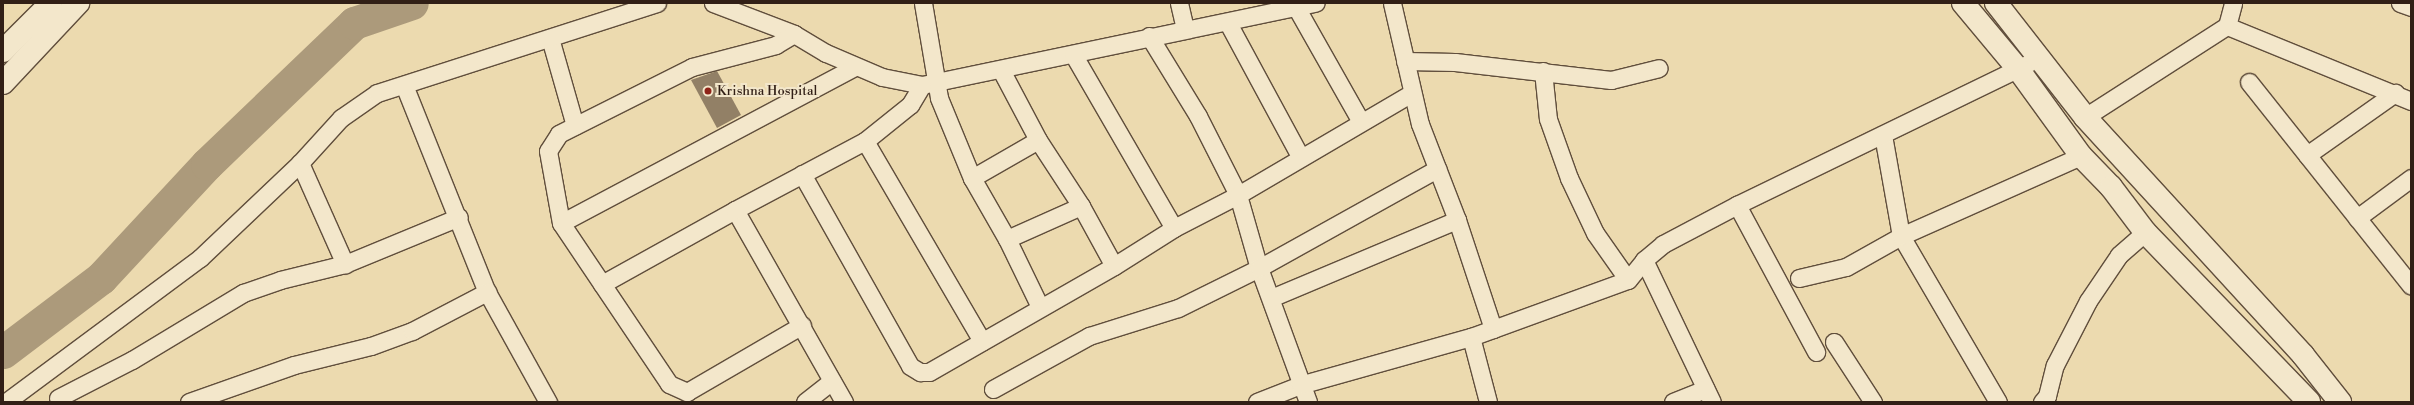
<!DOCTYPE html>
<style>
body{margin:0}
#map{position:relative;width:2414px;height:405px;overflow:hidden;background:#ecdaaf;font-family:"Libre Bodoni",serif}
div>[style]{position:absolute}
.river>*{height:33px;margin:-16.5px;padding:0 16.5px;transform-origin:16.5px;border-radius:16.5px;background:#ac9a7b}
.building>*{inset:0;background:#928066}
.roads{filter:drop-shadow(1px 0 #604e3c) drop-shadow(-1px 0 #604e3c) drop-shadow(0 1px #604e3c) drop-shadow(0 -1px #604e3c)}
.street>*{height:17px;margin:-8.5px;padding:0 8.5px;transform-origin:8.5px;border-radius:8.5px;background:#f3e7cb}
.secondary>*{height:22px;margin:-11px;padding:0 11px;transform-origin:11px;border-radius:11px;background:#f3e7cb}
.dots>*{width:11px;height:11px;translate:-50% -50%;box-sizing:border-box;border:2px solid #f3e7cb;border-radius:50%}
span{translate:-50% -50%;white-space:nowrap;text-align:center;line-height:1.15;-webkit-text-stroke:4px #f3e7cb;paint-order:stroke}
.poi-label{font-size:13px;color:#311f16}
.left{translate:0 -50%;text-align:left}
.frame{position:absolute;inset:0;border:4px solid #311f16;pointer-events:none}
</style>
<div id="map">
<div class="river">
<div style="left:3px;top:352px;width:123px;rotate:-37.1deg"></div>
<div style="left:101px;top:278px;width:156px;rotate:-47.1deg"></div>
<div style="left:207px;top:164px;width:204px;rotate:-43.8deg"></div>
<div style="left:354px;top:23px;width:61px;rotate:-19deg"></div>
</div>
<div class="building">
<div style="clip-path:polygon(717px 71px,741px 115px,717px 128px,691px 80px)"></div>
</div>
<div class="roads">
<div class="street">
<div style="left:713px;top:3px;width:87px;rotate:20.9deg"></div>
<div style="left:794px;top:34px;width:37px;rotate:31deg"></div>
<div style="left:826px;top:53px;width:61px;rotate:23.2deg"></div>
<div style="left:882px;top:77px;width:41px;rotate:11.3deg"></div>
<div style="left:922px;top:85px;width:402px;rotate:-11.8deg"></div>
<div style="left:923px;top:3px;width:96px;rotate:80.4deg"></div>
<div style="left:939px;top:98px;width:87px;rotate:67.6deg"></div>
<div style="left:972px;top:178px;width:70px;rotate:60.2deg"></div>
<div style="left:1007px;top:239px;width:76px;rotate:64.1deg"></div>
<div style="left:1179px;top:3px;width:26px;rotate:77deg"></div>
<div style="left:1392px;top:3px;width:124px;rotate:77deg"></div>
<div style="left:1420px;top:124px;width:103px;rotate:68.9deg"></div>
<div style="left:1457px;top:220px;width:115px;rotate:71.7deg"></div>
<div style="left:2400px;top:3px;width:12px;rotate:20deg"></div>
<div style="left:1296px;top:7px;width:132px;rotate:60.5deg"></div>
<div style="left:1228px;top:23px;width:153px;rotate:61.6deg"></div>
<div style="left:2227px;top:26px;width:24px;rotate:-75deg"></div>
<div style="left:794px;top:34px;width:21px;rotate:149deg"></div>
<div style="left:776px;top:45px;width:87px;rotate:165.3deg"></div>
<div style="left:692px;top:67px;width:149px;rotate:153.3deg"></div>
<div style="left:559px;top:134px;width:20px;rotate:123deg"></div>
<div style="left:548px;top:151px;width:73px;rotate:79.8deg"></div>
<div style="left:561px;top:223px;width:194px;rotate:56.1deg"></div>
<div style="left:669px;top:384px;width:20px;rotate:24deg"></div>
<div style="left:687px;top:392px;width:133px;rotate:-30.2deg"></div>
<div style="left:1149px;top:36px;width:94px;rotate:58.5deg"></div>
<div style="left:1198px;top:116px;width:89px;rotate:63.1deg"></div>
<div style="left:1238px;top:195px;width:76px;rotate:74deg"></div>
<div style="left:1259px;top:268px;width:143px;rotate:69.9deg"></div>
<div style="left:550px;top:38px;width:91px;rotate:74.1deg"></div>
<div style="left:1073px;top:54px;width:201px;rotate:59.9deg"></div>
<div style="left:1405px;top:61px;width:50px;rotate:1.1deg"></div>
<div style="left:1455px;top:62px;width:157px;rotate:6.6deg"></div>
<div style="left:1611px;top:80px;width:49px;rotate:-14deg"></div>
<div style="left:1001px;top:70px;width:79px;rotate:62.1deg"></div>
<div style="left:1038px;top:140px;width:79px;rotate:56.9deg"></div>
<div style="left:1081px;top:206px;width:68px;rotate:61.2deg"></div>
<div style="left:1543px;top:71px;width:48px;rotate:84.1deg"></div>
<div style="left:1548px;top:119px;width:63px;rotate:70.4deg"></div>
<div style="left:1569px;top:178px;width:61px;rotate:64.7deg"></div>
<div style="left:1595px;top:233px;width:57px;rotate:54.9deg"></div>
<div style="left:2249px;top:82px;width:260px;rotate:51.5deg"></div>
<div style="left:404px;top:85px;width:223px;rotate:68.2deg"></div>
<div style="left:487px;top:292px;width:126px;rotate:61deg"></div>
<div style="left:2085px;top:117px;width:169px;rotate:-32.7deg"></div>
<div style="left:2227px;top:26px;width:199px;rotate:22.2deg"></div>
<div style="left:1883px;top:135px;width:103px;rotate:79.9deg"></div>
<div style="left:1901px;top:236px;width:192px;rotate:59.7deg"></div>
<div style="left:865px;top:141px;width:232px;rotate:59.7deg"></div>
<div style="left:2307px;top:155px;width:108px;rotate:-35.2deg"></div>
<div style="left:300px;top:163px;width:111px;rotate:66deg"></div>
<div style="left:802px;top:174px;width:220px;rotate:60.6deg"></div>
<div style="left:910px;top:366px;width:12px;rotate:31deg"></div>
<div style="left:920px;top:372px;width:9px"></div>
<div style="left:929px;top:372px;width:213px;rotate:-29.8deg"></div>
<div style="left:1114px;top:266px;width:71px;rotate:-32.3deg"></div>
<div style="left:1174px;top:228px;width:72px;rotate:-27.3deg"></div>
<div style="left:1238px;top:195px;width:202px;rotate:-30.4deg"></div>
<div style="left:972px;top:178px;width:76px;rotate:-29.9deg"></div>
<div style="left:1737px;top:205px;width:167px;rotate:61.7deg"></div>
<div style="left:735px;top:210px;width:221px;rotate:60.4deg"></div>
<div style="left:2357px;top:218px;width:67px;rotate:-36.5deg"></div>
<div style="left:561px;top:223px;width:333px;rotate:-28deg"></div>
<div style="left:1007px;top:239px;width:81px;rotate:-24deg"></div>
<div style="left:1644px;top:260px;width:157px;rotate:64.4deg"></div>
<div style="left:1799px;top:278px;width:48px;rotate:-13.2deg"></div>
<div style="left:1846px;top:267px;width:63px;rotate:-29.4deg"></div>
<div style="left:1901px;top:236px;width:197px;rotate:-24deg"></div>
<div style="left:602px;top:284px;width:152px;rotate:-29.1deg"></div>
<div style="left:735px;top:210px;width:147px;rotate:-28deg"></div>
<div style="left:865px;top:141px;width:58px;rotate:-38.7deg"></div>
<div style="left:910px;top:105px;width:23px;rotate:-59deg"></div>
<div style="left:1271px;top:298px;width:202px;rotate:-22.8deg"></div>
<div style="left:1471px;top:337px;width:67px;rotate:75.3deg"></div>
<div style="left:1834px;top:342px;width:72px;rotate:57deg"></div>
<div style="left:993px;top:389px;width:110px;rotate:-28.9deg"></div>
<div style="left:1089px;top:336px;width:93px;rotate:-17.5deg"></div>
<div style="left:1178px;top:308px;width:90px;rotate:-26.3deg"></div>
<div style="left:1259px;top:268px;width:204px;rotate:-29.1deg"></div>
<div style="left:58px;top:398px;width:83px;rotate:-27.2deg"></div>
<div style="left:132px;top:360px;width:130px;rotate:-31.1deg"></div>
<div style="left:243px;top:293px;width:39px;rotate:-19deg"></div>
<div style="left:280px;top:280px;width:67px;rotate:-13.8deg"></div>
<div style="left:345px;top:264px;width:123px;rotate:-22.4deg"></div>
<div style="left:6px;top:402px;width:242px;rotate:-36.6deg"></div>
<div style="left:200px;top:258px;width:138px;rotate:-43.5deg"></div>
<div style="left:300px;top:163px;width:61px;rotate:-47.7deg"></div>
<div style="left:341px;top:118px;width:44px;rotate:-34.8deg"></div>
<div style="left:377px;top:93px;width:294px;rotate:-17.8deg"></div>
<div style="left:189px;top:402px;width:111px;rotate:-19.4deg"></div>
<div style="left:294px;top:365px;width:79px;rotate:-13.9deg"></div>
<div style="left:371px;top:346px;width:44px;rotate:-20.1deg"></div>
<div style="left:412px;top:331px;width:85px;rotate:-27.5deg"></div>
<div style="left:805px;top:402px;width:34px;rotate:-38deg"></div>
<div style="left:1257px;top:402px;width:46px;rotate:-21.6deg"></div>
<div style="left:1300px;top:385px;width:178px;rotate:-15.7deg"></div>
<div style="left:1471px;top:337px;width:167px;rotate:-20deg"></div>
<div style="left:1628px;top:280px;width:26px;rotate:-51deg"></div>
<div style="left:1644px;top:260px;width:25px;rotate:-40deg"></div>
<div style="left:1663px;top:244px;width:84px;rotate:-27.8deg"></div>
<div style="left:1737px;top:205px;width:323px;rotate:-25.9deg"></div>
<div style="left:1673px;top:402px;width:35px;rotate:-22deg"></div>
<div style="left:2042px;top:402px;width:8px;rotate:-50deg"></div>
<div style="left:2047px;top:396px;width:32px;rotate:-76deg"></div>
<div style="left:2055px;top:365px;width:72px;rotate:-62.7deg"></div>
<div style="left:2088px;top:301px;width:55px;rotate:-56deg"></div>
<div style="left:2119px;top:255px;width:35px;rotate:-41deg"></div>
</div>
<div class="secondary">
<div style="left:1963px;top:3px;width:86px;rotate:50.2deg"></div>
<div style="left:2018px;top:69px;width:107px;rotate:54.1deg"></div>
<div style="left:2081px;top:156px;width:43px;rotate:45.9deg"></div>
<div style="left:2111px;top:187px;width:56px;rotate:52.9deg"></div>
<div style="left:2145px;top:232px;width:236px;rotate:46deg"></div>
<div style="left:1996px;top:3px;width:145px;rotate:52deg"></div>
<div style="left:2085px;top:117px;width:323px;rotate:47.5deg"></div>
<div style="left:2303px;top:355px;width:60px;rotate:51.8deg"></div>
<div style="left:3px;top:51px;width:68px;rotate:-45deg"></div>
<div style="left:3px;top:83px;width:110px;rotate:-46.8deg"></div>
</div>
</div>
<div class="dots">
<div style="left:708px;top:91px;background:#8f2418"></div>
</div>
<div class="poi-label">
<span class="left" style="left:717px;top:91px">Krishna Hospital</span>
</div>
<div class="frame"></div>
</div>
